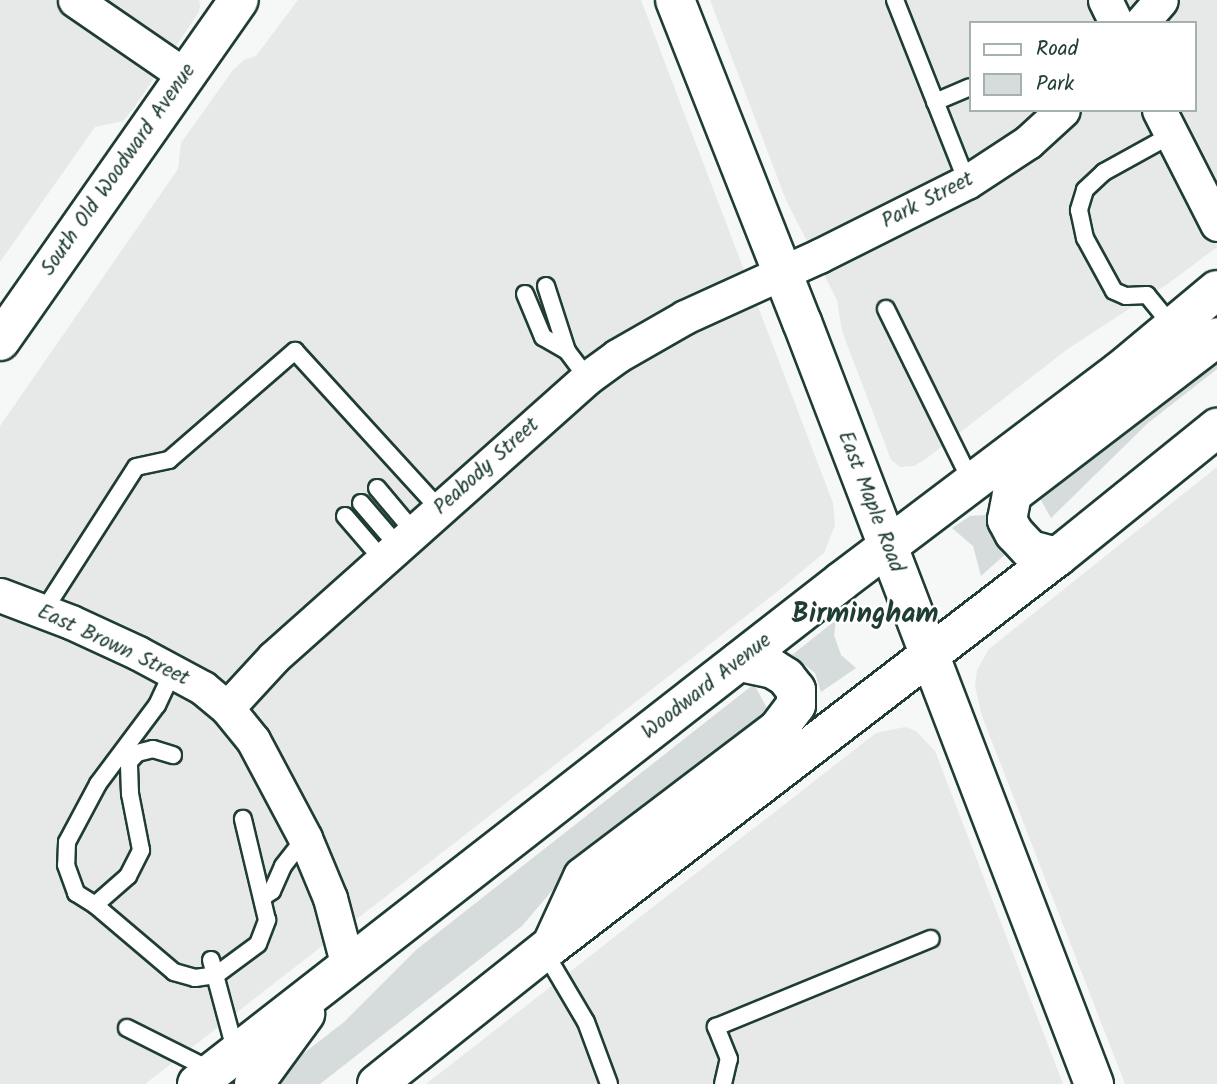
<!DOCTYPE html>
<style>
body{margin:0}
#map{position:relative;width:1217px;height:1084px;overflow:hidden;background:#f6f7f7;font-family:Kalam,sans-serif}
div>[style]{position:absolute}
.built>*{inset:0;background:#e6e9e8}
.green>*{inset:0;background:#d6dcdb}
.roads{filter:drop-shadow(2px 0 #1f3d34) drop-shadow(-2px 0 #1f3d34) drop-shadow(0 2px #1f3d34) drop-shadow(0 -2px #1f3d34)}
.lane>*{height:16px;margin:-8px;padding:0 8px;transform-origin:8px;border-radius:8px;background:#fff}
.street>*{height:33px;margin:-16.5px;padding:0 16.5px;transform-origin:16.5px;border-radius:16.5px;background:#fff}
.secondary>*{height:38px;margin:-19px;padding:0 19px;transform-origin:19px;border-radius:19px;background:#fff}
.primary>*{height:38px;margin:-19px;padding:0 19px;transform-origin:19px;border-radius:19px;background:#fff}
span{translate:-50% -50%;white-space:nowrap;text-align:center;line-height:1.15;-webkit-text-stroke:5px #fff;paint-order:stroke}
.street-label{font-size:21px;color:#1f3d34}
.district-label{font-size:28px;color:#1f3d34;font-weight:700}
.legend{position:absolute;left:969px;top:21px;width:228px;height:91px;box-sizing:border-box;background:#fff;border:2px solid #a5b1ae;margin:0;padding:9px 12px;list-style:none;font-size:21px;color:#1f3d34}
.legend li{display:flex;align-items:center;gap:14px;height:35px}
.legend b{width:35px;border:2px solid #a5b1ae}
</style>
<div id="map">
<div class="built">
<div style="clip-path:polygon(0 0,199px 0,200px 5px,199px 12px,133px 109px,123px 121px,95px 127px,0 262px)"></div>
<div style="clip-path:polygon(298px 0,641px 0,833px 503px,835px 525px,824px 553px,778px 591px,145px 1084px,0 1084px,0 426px,178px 169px,181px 143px,233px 70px,244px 60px,256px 56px)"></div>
<div style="clip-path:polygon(evenodd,710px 0,1217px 0,1217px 247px,1169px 283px,1069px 348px,927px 458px,914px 466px,900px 467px,891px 460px,842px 331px,837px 300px,786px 200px,710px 0,970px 23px,1194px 23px,1194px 110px,970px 110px,970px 23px)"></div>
<div style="clip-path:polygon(1217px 467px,1217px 1084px,1125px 1084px,982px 716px,975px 686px,977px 670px,989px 649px)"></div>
<div style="clip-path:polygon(905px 727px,916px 731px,935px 751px,1063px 1084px,426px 1084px,876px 733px)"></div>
</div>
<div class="green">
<div style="clip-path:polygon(1217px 349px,1217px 369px,1148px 423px,1051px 518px,1034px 488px)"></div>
<div style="clip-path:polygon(986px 515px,1010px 550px,981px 576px,973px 546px,952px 528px,970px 516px)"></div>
<div style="clip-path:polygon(836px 620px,834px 635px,841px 655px,856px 668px,821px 692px,815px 673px,792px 655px)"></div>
<div style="clip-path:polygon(754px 684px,770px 714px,573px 866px,522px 926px,320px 1084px,264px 1084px,344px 1022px,416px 950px)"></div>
</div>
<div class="roads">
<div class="lane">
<div style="left:895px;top:0;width:196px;rotate:68.4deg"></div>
<div style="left:935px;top:102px;width:38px;rotate:-23deg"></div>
<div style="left:1171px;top:135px;width:77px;rotate:151.1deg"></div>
<div style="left:1104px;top:172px;width:26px;rotate:137deg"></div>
<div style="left:1085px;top:190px;width:21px;rotate:107deg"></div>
<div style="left:1079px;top:210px;width:29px;rotate:78deg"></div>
<div style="left:1085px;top:238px;width:60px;rotate:61.3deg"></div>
<div style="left:1114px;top:291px;width:13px;rotate:23deg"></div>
<div style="left:1126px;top:296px;width:21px;rotate:-3deg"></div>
<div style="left:1147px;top:295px;width:41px;rotate:50.9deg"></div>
<div style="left:546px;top:286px;width:68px;rotate:72.1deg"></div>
<div style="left:567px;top:351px;width:34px;rotate:53deg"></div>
<div style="left:525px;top:294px;width:47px;rotate:67.3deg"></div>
<div style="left:543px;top:337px;width:28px;rotate:30deg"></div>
<div style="left:886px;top:309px;width:194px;rotate:63.7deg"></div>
<div style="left:377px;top:488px;width:57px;rotate:49.9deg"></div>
<div style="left:361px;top:503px;width:57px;rotate:49.3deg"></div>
<div style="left:345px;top:516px;width:58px;rotate:49.2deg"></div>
<div style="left:43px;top:612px;width:172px;rotate:-57.3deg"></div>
<div style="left:136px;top:467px;width:34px;rotate:-12deg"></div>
<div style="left:169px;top:460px;width:167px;rotate:-40.9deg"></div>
<div style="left:295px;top:351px;width:215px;rotate:47.6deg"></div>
<div style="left:173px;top:671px;width:38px;rotate:115deg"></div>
<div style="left:157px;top:705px;width:99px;rotate:126.8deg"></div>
<div style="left:98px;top:784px;width:66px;rotate:118.1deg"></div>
<div style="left:67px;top:842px;width:23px;rotate:92deg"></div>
<div style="left:66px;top:865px;width:30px;rotate:70deg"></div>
<div style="left:76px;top:893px;width:22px;rotate:32deg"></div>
<div style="left:95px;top:905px;width:44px;rotate:-41.3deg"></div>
<div style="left:128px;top:876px;width:29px;rotate:-63deg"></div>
<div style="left:141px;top:850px;width:57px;rotate:-101.1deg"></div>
<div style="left:130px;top:794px;width:32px;rotate:-92deg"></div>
<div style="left:129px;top:762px;width:12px;rotate:-48deg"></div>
<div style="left:137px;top:753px;width:16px;rotate:-14deg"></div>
<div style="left:153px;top:749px;width:21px;rotate:17deg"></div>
<div style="left:263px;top:897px;width:11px;rotate:-34deg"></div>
<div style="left:272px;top:891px;width:27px;rotate:-66deg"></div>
<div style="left:283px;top:866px;width:36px;rotate:-52deg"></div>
<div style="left:95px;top:905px;width:104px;rotate:40.3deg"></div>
<div style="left:174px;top:972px;width:22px;rotate:16deg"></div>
<div style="left:195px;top:978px;width:21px;rotate:-8deg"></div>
<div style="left:216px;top:975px;width:52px;rotate:-36.4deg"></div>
<div style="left:258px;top:944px;width:26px;rotate:-69deg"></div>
<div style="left:267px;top:920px;width:104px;rotate:-103.4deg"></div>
<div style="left:544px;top:951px;width:82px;rotate:59.4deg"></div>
<div style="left:586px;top:1022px;width:66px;rotate:69.6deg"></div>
<div style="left:211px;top:960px;width:96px;rotate:75deg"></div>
<div style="left:127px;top:1028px;width:96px;rotate:26.6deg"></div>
<div style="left:723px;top:1084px;width:26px;rotate:-77deg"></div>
<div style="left:729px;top:1059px;width:35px;rotate:-112deg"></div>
<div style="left:716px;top:1027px;width:232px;rotate:-22.3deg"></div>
</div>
<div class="street">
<div style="left:75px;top:0;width:132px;rotate:34.5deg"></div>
<div style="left:1105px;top:0;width:25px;rotate:64deg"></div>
<div style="left:1141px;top:23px;width:30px;rotate:-49deg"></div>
<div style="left:1159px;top:110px;width:128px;rotate:63deg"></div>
<div style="left:0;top:595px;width:76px;rotate:20.8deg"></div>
<div style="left:71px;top:622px;width:74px;rotate:24.8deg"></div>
<div style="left:138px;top:653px;width:74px;rotate:28.3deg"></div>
<div style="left:203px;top:688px;width:31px;rotate:40deg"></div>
<div style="left:227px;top:708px;width:41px;rotate:50.9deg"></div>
<div style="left:253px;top:740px;width:111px;rotate:62deg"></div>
<div style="left:305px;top:838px;width:65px;rotate:67.4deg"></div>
<div style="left:330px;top:898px;width:70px;rotate:75.2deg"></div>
<div style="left:227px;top:708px;width:69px;rotate:-47.3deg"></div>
<div style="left:274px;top:657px;width:419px;rotate:-41.7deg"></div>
<div style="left:587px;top:378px;width:37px;rotate:-36deg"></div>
<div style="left:617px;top:356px;width:78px;rotate:-29.8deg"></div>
<div style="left:685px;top:317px;width:147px;rotate:-24.5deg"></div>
<div style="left:819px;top:256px;width:165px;rotate:-26.6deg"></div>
<div style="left:967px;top:182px;width:73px;rotate:-33.3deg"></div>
<div style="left:1028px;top:142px;width:47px;rotate:-42.4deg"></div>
</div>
<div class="secondary">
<div style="left:675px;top:0;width:346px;rotate:68.5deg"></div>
<div style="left:802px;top:322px;width:816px;rotate:69.03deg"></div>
<div style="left:0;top:341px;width:416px;rotate:-55deg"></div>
</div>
<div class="primary">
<div style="left:1057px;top:557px;width:28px;rotate:-165deg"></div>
<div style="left:1030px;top:550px;width:23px;rotate:-133deg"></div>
<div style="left:1014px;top:533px;width:15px;rotate:-118deg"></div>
<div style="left:1007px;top:520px;width:26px;rotate:-79deg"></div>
<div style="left:1012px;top:494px;width:258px;rotate:-37.4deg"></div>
<div style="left:554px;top:940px;width:69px;rotate:-65.3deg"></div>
<div style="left:583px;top:877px;width:245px;rotate:-37.2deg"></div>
<div style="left:778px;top:729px;width:30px;rotate:-53deg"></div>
<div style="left:796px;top:705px;width:15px;rotate:-90deg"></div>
<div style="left:796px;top:690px;width:16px;rotate:-128deg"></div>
<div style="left:786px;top:677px;width:15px;rotate:-148deg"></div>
<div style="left:773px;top:669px;width:35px;rotate:-168deg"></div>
<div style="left:197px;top:1084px;width:818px;rotate:-37.95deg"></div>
<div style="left:842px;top:581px;width:348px;rotate:-37.1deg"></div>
<div style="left:1120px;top:371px;width:126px;rotate:-39.9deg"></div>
<div style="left:254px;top:1084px;width:87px;rotate:-53.9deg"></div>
<div style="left:377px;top:1084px;width:223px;rotate:-38.5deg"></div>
<div style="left:552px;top:945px;width:637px;rotate:-37.54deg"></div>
<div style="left:1057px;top:557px;width:206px;rotate:-38.9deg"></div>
</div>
</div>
<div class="street-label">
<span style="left:119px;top:170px;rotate:-55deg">South Old Woodward Avenue</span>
<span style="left:928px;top:201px;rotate:-27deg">Park Street</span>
<span style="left:487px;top:467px;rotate:-42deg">Peabody Street</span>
<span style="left:870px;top:502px;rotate:69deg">East Maple Road</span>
<span style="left:113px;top:646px;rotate:25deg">East Brown Street</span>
<span style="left:707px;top:687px;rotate:-38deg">Woodward Avenue</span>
</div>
<div class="district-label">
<span style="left:865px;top:615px">Birmingham</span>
</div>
<ul class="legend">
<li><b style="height:9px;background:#fff"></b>Road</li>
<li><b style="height:19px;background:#d6dcdb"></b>Park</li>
</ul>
</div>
